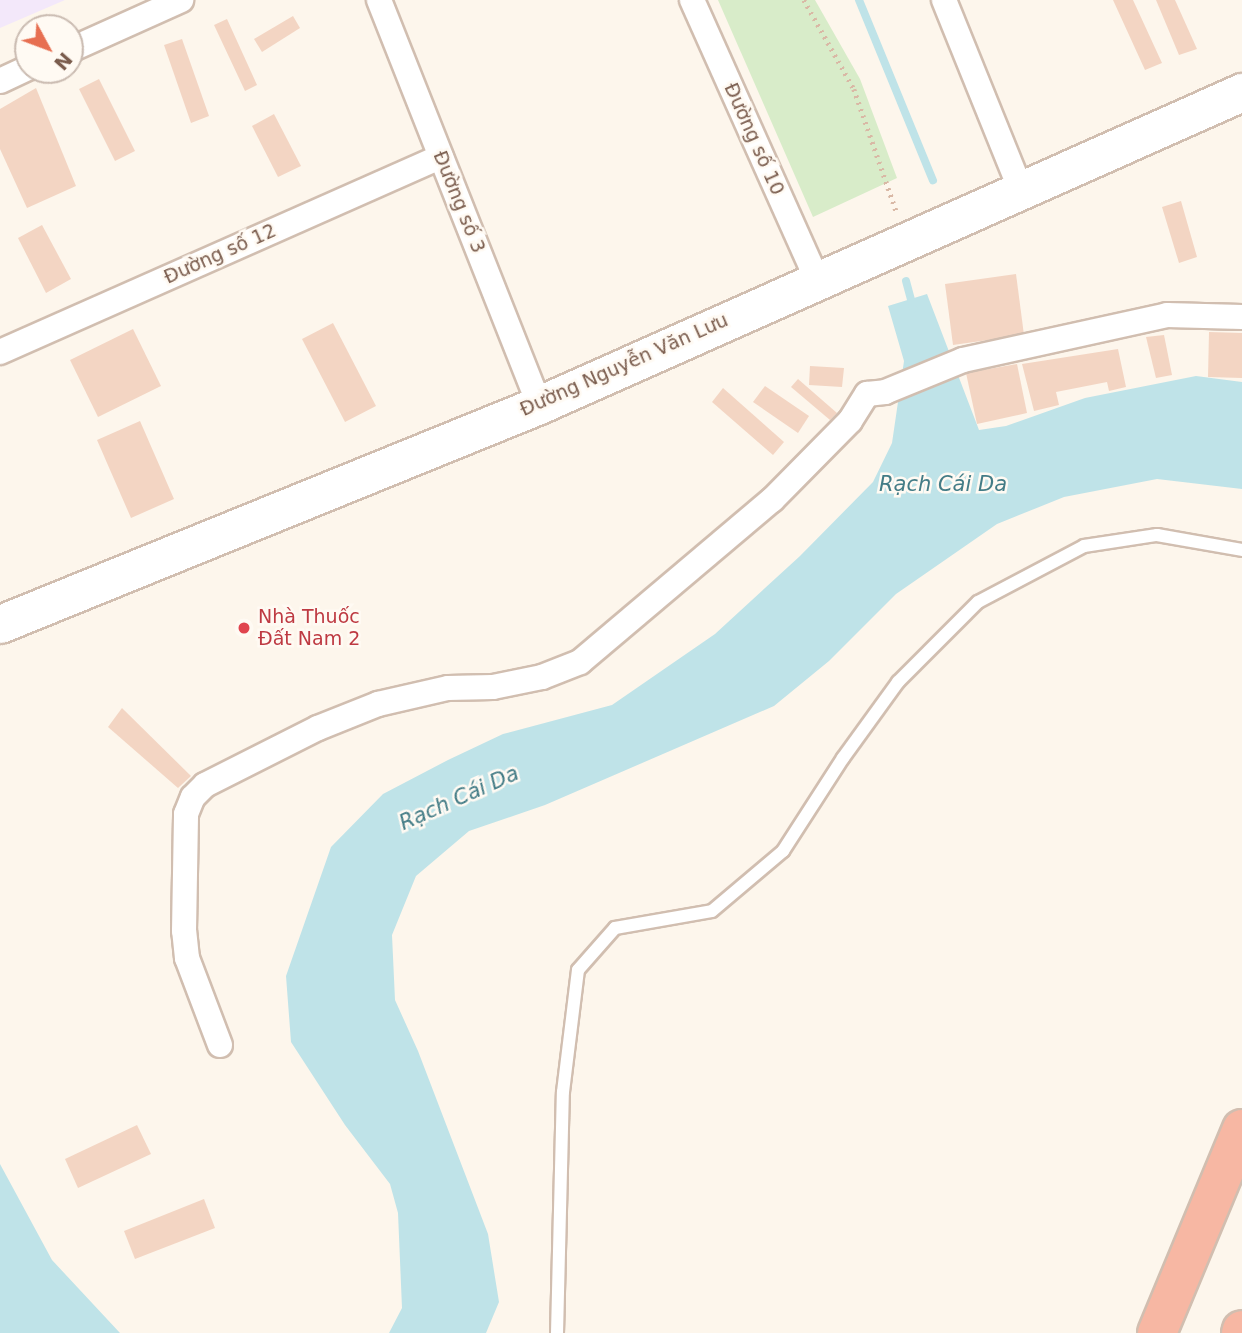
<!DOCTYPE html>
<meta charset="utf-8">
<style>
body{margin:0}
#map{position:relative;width:1242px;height:1333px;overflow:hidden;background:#fdf6ec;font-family:"DejaVu Sans",sans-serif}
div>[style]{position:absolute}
.education>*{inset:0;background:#f3e8fa}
.green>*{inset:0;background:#d8ecc9}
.water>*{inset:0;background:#bfe3e8}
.stream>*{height:8px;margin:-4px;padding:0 4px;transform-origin:4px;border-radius:4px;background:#bfe3e8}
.building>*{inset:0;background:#f3d5c3}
.path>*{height:4.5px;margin-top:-2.25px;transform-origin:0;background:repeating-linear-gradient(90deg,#d9b8a5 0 2px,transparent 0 7px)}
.roads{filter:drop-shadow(2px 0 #d1beb0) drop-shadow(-2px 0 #d1beb0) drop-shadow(0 2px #d1beb0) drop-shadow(0 -2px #d1beb0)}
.lane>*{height:12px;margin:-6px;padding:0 6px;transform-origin:6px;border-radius:6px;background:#fff}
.street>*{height:24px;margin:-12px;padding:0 12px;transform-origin:12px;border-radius:12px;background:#fff}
.secondary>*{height:37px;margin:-18.5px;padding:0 18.5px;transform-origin:18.5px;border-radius:18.5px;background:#fff}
.highway>*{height:38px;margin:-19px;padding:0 19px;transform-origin:19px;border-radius:19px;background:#f7b7a3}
.dots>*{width:19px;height:19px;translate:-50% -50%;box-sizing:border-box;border:4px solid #fffaf3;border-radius:50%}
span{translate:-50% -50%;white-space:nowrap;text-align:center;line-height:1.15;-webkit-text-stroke:5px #fffaf3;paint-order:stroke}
.street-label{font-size:19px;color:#7a5c4d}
.health-label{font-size:19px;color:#be3a42}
.left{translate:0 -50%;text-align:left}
.water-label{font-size:21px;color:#437c86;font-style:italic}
.north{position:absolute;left:14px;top:14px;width:70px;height:70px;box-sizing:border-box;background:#fffaf3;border:2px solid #cabbb1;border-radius:50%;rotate:131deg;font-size:19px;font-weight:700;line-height:28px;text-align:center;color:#7a5c4d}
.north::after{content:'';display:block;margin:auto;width:24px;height:32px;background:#e76f51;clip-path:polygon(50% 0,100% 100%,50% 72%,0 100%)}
</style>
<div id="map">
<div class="education">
<div style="clip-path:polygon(0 0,65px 0,0 28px)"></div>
</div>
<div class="green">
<div style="clip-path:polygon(718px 0,815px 0,860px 79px,897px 178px,813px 217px)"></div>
</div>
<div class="water">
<div style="clip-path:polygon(927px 294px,979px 430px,1006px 426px,1085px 398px,1196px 376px,1242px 382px,1242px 489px,1157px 479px,1064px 497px,997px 524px,896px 594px,829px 661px,774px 706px,545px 805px,469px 831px,416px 876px,392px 935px,395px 1000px,418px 1051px,488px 1234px,499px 1302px,486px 1333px,389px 1333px,402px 1308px,398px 1213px,390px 1184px,345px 1125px,291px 1042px,286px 976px,331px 847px,383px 794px,448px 760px,503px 734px,612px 705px,715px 634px,800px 556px,873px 482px,892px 443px,904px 361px,888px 306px)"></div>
<div style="clip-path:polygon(0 1164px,52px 1260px,120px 1333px,0 1333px)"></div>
</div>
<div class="stream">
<div style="left:859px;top:0;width:195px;rotate:67.7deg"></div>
<div style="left:906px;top:281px;width:28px;rotate:75deg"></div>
</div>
<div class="building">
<div style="clip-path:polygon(1113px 0,1133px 0,1162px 63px,1145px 70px)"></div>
<div style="clip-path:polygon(1156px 0,1175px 0,1197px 49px,1179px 55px)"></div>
<div style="clip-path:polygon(293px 16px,300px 28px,262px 52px,254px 39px)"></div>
<div style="clip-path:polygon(227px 19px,257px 85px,245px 91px,214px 25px)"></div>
<div style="clip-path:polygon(182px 39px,209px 116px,191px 123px,164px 45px)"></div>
<div style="clip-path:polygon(99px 79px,135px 151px,115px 161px,79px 89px)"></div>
<div style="clip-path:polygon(36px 88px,76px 186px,27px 208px,0 149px,0 109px)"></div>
<div style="clip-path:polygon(274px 114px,301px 166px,278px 177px,252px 126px)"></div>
<div style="clip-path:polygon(1181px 201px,1197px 257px,1179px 263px,1162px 207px)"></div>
<div style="clip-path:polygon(42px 225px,71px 279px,46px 293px,18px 238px)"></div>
<div style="clip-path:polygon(1016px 274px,1024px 335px,953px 345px,945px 284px)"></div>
<div style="clip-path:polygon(333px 323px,376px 406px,345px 422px,302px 339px)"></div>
<div style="clip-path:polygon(133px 329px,161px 386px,98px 417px,70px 360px)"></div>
<div style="clip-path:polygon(1209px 332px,1242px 333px,1242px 378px,1208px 377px)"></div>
<div style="clip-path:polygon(1164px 335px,1172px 375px,1156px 378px,1146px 337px)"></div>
<div style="clip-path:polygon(1118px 349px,1126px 387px,1109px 391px,1107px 382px,1056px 392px,1059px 405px,1034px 411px,1022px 364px)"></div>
<div style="clip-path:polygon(1017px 364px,1027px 413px,977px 424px,966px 373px)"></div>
<div style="clip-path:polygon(810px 366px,844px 368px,842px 387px,809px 385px)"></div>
<div style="clip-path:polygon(798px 379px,837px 413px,830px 420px,791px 387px)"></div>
<div style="clip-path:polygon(765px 386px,809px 416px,798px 433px,753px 402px)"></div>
<div style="clip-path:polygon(723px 388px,784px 442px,773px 455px,712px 402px)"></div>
<div style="clip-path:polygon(140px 421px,174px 499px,131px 518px,97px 440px)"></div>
<div style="clip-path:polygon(122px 708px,191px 776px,178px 788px,108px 727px)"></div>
<div style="clip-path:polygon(137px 1125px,151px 1154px,78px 1188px,65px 1159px)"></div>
<div style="clip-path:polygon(204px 1199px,215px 1228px,135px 1259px,124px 1231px)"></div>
</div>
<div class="path">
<div style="left:804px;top:0;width:102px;rotate:60.7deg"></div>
<div style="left:854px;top:89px;width:131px;rotate:70.9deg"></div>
</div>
<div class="roads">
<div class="lane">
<div style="left:557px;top:1333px;width:241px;rotate:-88.6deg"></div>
<div style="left:563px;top:1092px;width:123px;rotate:-83deg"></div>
<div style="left:578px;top:970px;width:56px;rotate:-48.6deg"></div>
<div style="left:615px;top:928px;width:98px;rotate:-9.9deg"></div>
<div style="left:712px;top:911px;width:93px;rotate:-40.2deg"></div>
<div style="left:783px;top:851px;width:111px;rotate:-57.2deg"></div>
<div style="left:843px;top:758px;width:94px;rotate:-54.1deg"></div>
<div style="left:898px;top:682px;width:113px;rotate:-45deg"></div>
<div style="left:978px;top:602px;width:120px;rotate:-27.8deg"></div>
<div style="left:1084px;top:546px;width:74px;rotate:-8.6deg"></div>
<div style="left:1157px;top:535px;width:86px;rotate:10deg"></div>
</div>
<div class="street">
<div style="left:379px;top:0;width:435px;rotate:68.4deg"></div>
<div style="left:692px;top:0;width:306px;rotate:65.9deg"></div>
<div style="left:944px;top:0;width:203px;rotate:68deg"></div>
<div style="left:70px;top:50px;width:122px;rotate:-24.2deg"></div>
<div style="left:0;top:81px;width:31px;rotate:-25deg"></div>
<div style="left:0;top:352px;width:482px;rotate:-23.9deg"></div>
<div style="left:220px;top:1045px;width:93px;rotate:-110.8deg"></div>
<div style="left:187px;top:958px;width:27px;rotate:-96deg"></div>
<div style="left:184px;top:931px;width:117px;rotate:-89deg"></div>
<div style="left:186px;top:814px;width:18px;rotate:-68deg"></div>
<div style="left:193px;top:797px;width:17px;rotate:-45deg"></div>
<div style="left:205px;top:785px;width:127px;rotate:-26.8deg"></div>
<div style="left:318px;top:728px;width:65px;rotate:-21.8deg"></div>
<div style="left:378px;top:704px;width:72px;rotate:-12.9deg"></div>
<div style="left:448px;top:688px;width:45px;rotate:-1.3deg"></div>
<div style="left:493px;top:687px;width:50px;rotate:-11.5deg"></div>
<div style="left:542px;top:677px;width:41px;rotate:-21.5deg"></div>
<div style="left:580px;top:662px;width:251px;rotate:-40.2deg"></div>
<div style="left:772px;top:500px;width:111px;rotate:-45.4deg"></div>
<div style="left:850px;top:421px;width:32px;rotate:-58deg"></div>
<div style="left:867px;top:394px;width:18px;rotate:-6deg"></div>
<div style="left:885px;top:392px;width:84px;rotate:-22.3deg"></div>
<div style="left:963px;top:360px;width:209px;rotate:-12.4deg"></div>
<div style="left:1167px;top:315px;width:75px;rotate:1.5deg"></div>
</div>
<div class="secondary">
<div style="left:0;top:624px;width:582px;rotate:-22.11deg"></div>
<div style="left:539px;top:405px;width:770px;rotate:-24deg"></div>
</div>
<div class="highway">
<div style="left:1157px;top:1333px;width:221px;rotate:-67.4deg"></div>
<div style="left:1241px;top:1333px;width:3px;rotate:-72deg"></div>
</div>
</div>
<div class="dots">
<div style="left:244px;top:628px;background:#e0444e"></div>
</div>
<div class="street-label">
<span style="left:754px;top:139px;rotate:66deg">Đường số 10</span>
<span style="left:459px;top:202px;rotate:68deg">Đường số 3</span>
<span style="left:220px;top:254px;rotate:-24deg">Đường số 12</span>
<span style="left:624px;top:365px;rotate:-24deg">Đường Nguyễn Văn Lưu</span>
</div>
<div class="health-label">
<span class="left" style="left:258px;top:628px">Nhà Thuốc<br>Đất Nam 2</span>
</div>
<div class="water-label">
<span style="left:943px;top:484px">Rạch Cái Da</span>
<span style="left:459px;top:798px;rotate:-24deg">Rạch Cái Da</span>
</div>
<div class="north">N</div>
</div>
